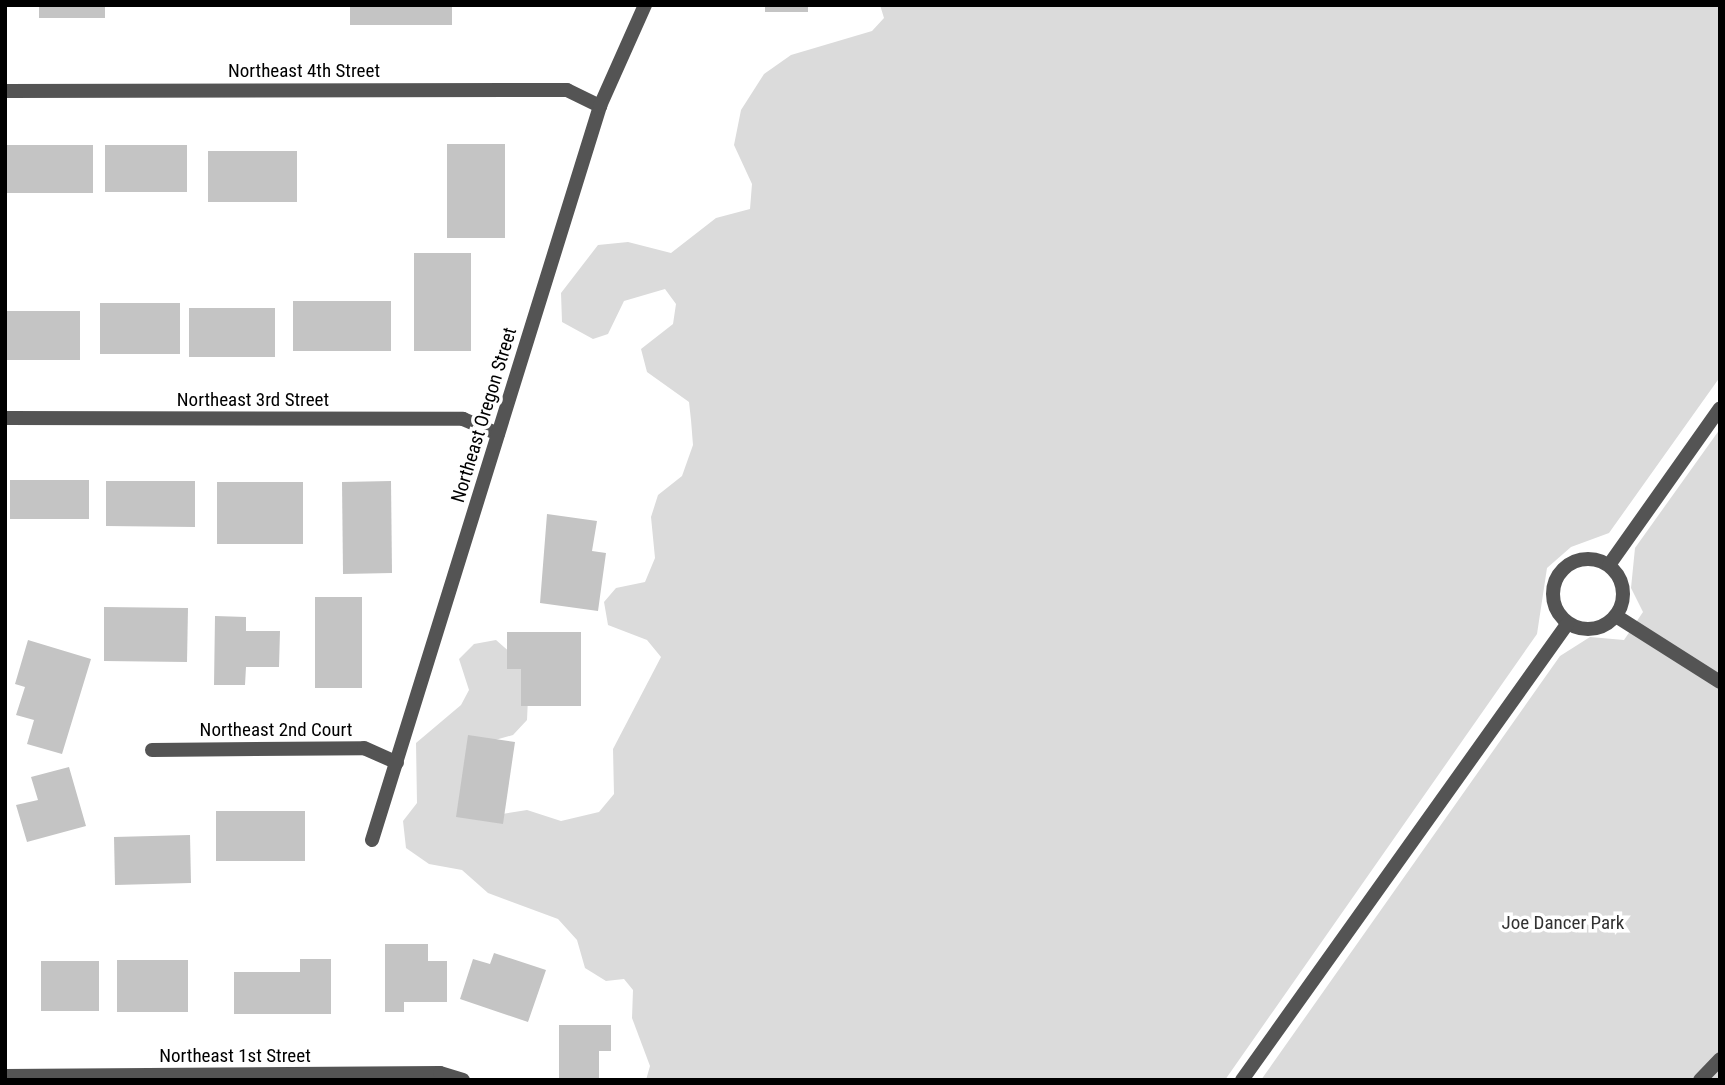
<!DOCTYPE html>
<style>
body{margin:0}
#map{position:relative;width:1725px;height:1085px;overflow:hidden;background:#fff;font-family:"Roboto Condensed",sans-serif}
div>[style]{position:absolute}
.green>*{inset:0;background:#dbdbdb}
.building>*{inset:0;background:#c4c4c4}
.service>*{height:14px;margin:-7px;padding:0 7px;transform-origin:7px;border-radius:7px;background:#545454}
.service>.ring{margin:-7px;padding:0;box-sizing:content-box;background:none;border:14px solid #545454;border-radius:50%}
.minor>*{height:14px;margin:-7px;padding:0 7px;transform-origin:7px;border-radius:7px;background:#545454}
span{translate:-50% -50%;white-space:nowrap;text-align:center;line-height:1.15;-webkit-text-stroke:7px #fff;paint-order:stroke}
.street-label{font-size:19px;color:#000}
.park-label{font-size:19px;color:#323232}
.frame{position:absolute;inset:0;border:7px solid #000;pointer-events:none}
</style>
<div id="map">
<div class="green">
<div style="clip-path:polygon(880px 5px,1720px 5px,1720px 377px,1609px 533px,1571px 547px,1547px 568px,1537px 634px,1225px 1080px,646px 1080px,650px 1066px,632px 1018px,633px 990px,624px 979px,606px 981px,585px 968px,577px 940px,558px 919px,488px 893px,462px 870px,429px 864px,406px 848px,403px 821px,417px 803px,416px 743px,461px 705px,469px 690px,459px 659px,474px 644px,496px 640px,519px 660px,528px 698px,527px 720px,513px 735px,481px 744px,490px 816px,527px 810px,561px 821px,599px 812px,614px 794px,613px 749px,661px 657px,647px 640px,608px 625px,604px 602px,616px 588px,645px 582px,655px 558px,651px 517px,658px 495px,682px 476px,693px 445px,691px 420px,689px 402px,647px 372px,641px 349px,673px 324px,676px 304px,665px 289px,624px 301px,608px 334px,593px 339px,562px 322px,561px 293px,598px 245px,628px 242px,671px 253px,716px 218px,750px 209px,752px 184px,734px 145px,741px 110px,764px 74px,791px 55px,872px 31px,884px 18px)"></div>
<div style="clip-path:polygon(1720px 429px,1720px 1080px,1261px 1080px,1560px 656px,1590px 637px,1624px 640px,1643px 612px,1631px 588px,1635px 548px)"></div>
</div>
<div class="building">
<div style="clip-path:polygon(39px 5px,105px 5px,105px 18px,39px 18px)"></div>
<div style="clip-path:polygon(350px 5px,452px 5px,452px 25px,350px 25px)"></div>
<div style="clip-path:polygon(765px 5px,808px 5px,808px 12px,765px 12px)"></div>
<div style="clip-path:polygon(447px 144px,505px 144px,505px 238px,447px 238px)"></div>
<div style="clip-path:polygon(5px 145px,93px 145px,93px 193px,5px 193px)"></div>
<div style="clip-path:polygon(105px 145px,187px 145px,187px 192px,105px 192px)"></div>
<div style="clip-path:polygon(208px 151px,297px 151px,297px 202px,208px 202px)"></div>
<div style="clip-path:polygon(414px 253px,471px 253px,471px 351px,414px 351px)"></div>
<div style="clip-path:polygon(293px 301px,391px 301px,391px 351px,293px 351px)"></div>
<div style="clip-path:polygon(100px 303px,180px 303px,180px 354px,100px 354px)"></div>
<div style="clip-path:polygon(189px 308px,275px 308px,275px 357px,189px 357px)"></div>
<div style="clip-path:polygon(7px 311px,80px 311px,80px 360px,7px 360px)"></div>
<div style="clip-path:polygon(10px 480px,89px 480px,89px 519px,10px 519px)"></div>
<div style="clip-path:polygon(106px 481px,195px 481px,195px 527px,106px 526px)"></div>
<div style="clip-path:polygon(391px 481px,392px 573px,343px 574px,342px 482px)"></div>
<div style="clip-path:polygon(217px 482px,303px 482px,303px 544px,217px 544px)"></div>
<div style="clip-path:polygon(547px 514px,597px 521px,592px 551px,606px 553px,598px 611px,540px 603px)"></div>
<div style="clip-path:polygon(315px 597px,362px 597px,362px 688px,315px 688px)"></div>
<div style="clip-path:polygon(104px 607px,188px 608px,187px 662px,104px 661px)"></div>
<div style="clip-path:polygon(215px 616px,246px 617px,246px 631px,280px 631px,279px 667px,246px 667px,245px 685px,214px 685px)"></div>
<div style="clip-path:polygon(507px 632px,581px 632px,581px 706px,521px 706px,521px 669px,507px 669px)"></div>
<div style="clip-path:polygon(28px 640px,91px 659px,62px 754px,27px 744px,34px 720px,16px 715px,25px 687px,15px 684px)"></div>
<div style="clip-path:polygon(468px 735px,515px 742px,503px 824px,456px 817px)"></div>
<div style="clip-path:polygon(69px 767px,86px 826px,27px 842px,16px 805px,38px 800px,31px 777px)"></div>
<div style="clip-path:polygon(216px 811px,305px 811px,305px 861px,216px 861px)"></div>
<div style="clip-path:polygon(190px 835px,191px 883px,115px 885px,114px 837px)"></div>
<div style="clip-path:polygon(385px 944px,428px 944px,428px 961px,447px 961px,447px 1002px,404px 1002px,404px 1012px,385px 1012px)"></div>
<div style="clip-path:polygon(494px 953px,546px 970px,528px 1022px,460px 999px,473px 959px,490px 964px)"></div>
<div style="clip-path:polygon(300px 959px,331px 959px,331px 1014px,234px 1014px,234px 972px,300px 972px)"></div>
<div style="clip-path:polygon(117px 960px,188px 960px,188px 1012px,117px 1012px)"></div>
<div style="clip-path:polygon(41px 961px,99px 961px,99px 1011px,41px 1011px)"></div>
<div style="clip-path:polygon(559px 1025px,611px 1025px,611px 1051px,599px 1051px,599px 1080px,559px 1080px)"></div>
</div>
<div class="service">
<div class="ring" style="left:1553px;top:559px;width:56px;height:56px"></div>
<div style="left:1609px;top:565px;width:192px;rotate:-54.7deg"></div>
<div style="left:1616px;top:616px;width:123px;rotate:32.4deg"></div>
<div style="left:1242px;top:1080px;width:561px;rotate:-54.5deg"></div>
<div style="left:1700px;top:1080px;width:29px;rotate:-46deg"></div>
</div>
<div class="minor">
<div style="left:5px;top:91px;width:562px;rotate:-0.1deg"></div>
<div style="left:567px;top:90px;width:37px;rotate:26deg"></div>
<div style="left:5px;top:418px;width:458px;rotate:0.1deg"></div>
<div style="left:463px;top:419px;width:38px;rotate:23deg"></div>
<div style="left:152px;top:750px;width:212px;rotate:-0.5deg"></div>
<div style="left:364px;top:748px;width:36px;rotate:24deg"></div>
<div style="left:372px;top:840px;width:769px;rotate:-72.74deg"></div>
<div style="left:600px;top:106px;width:111px;rotate:-66deg"></div>
<div style="left:5px;top:1076px;width:435px;rotate:-0.4deg"></div>
<div style="left:440px;top:1073px;width:24px;rotate:17deg"></div>
</div>
<div class="street-label">
<span style="left:304px;top:71px">Northeast 4th Street</span>
<span style="left:253px;top:400px">Northeast 3rd Street</span>
<span style="left:484px;top:415px;rotate:-73deg">Northeast Oregon Street</span>
<span style="left:276px;top:730px">Northeast 2nd Court</span>
<span style="left:235px;top:1056px">Northeast 1st Street</span>
</div>
<div class="park-label">
<span style="left:1563px;top:923px">Joe Dancer Park</span>
</div>
<div class="frame"></div>
</div>
